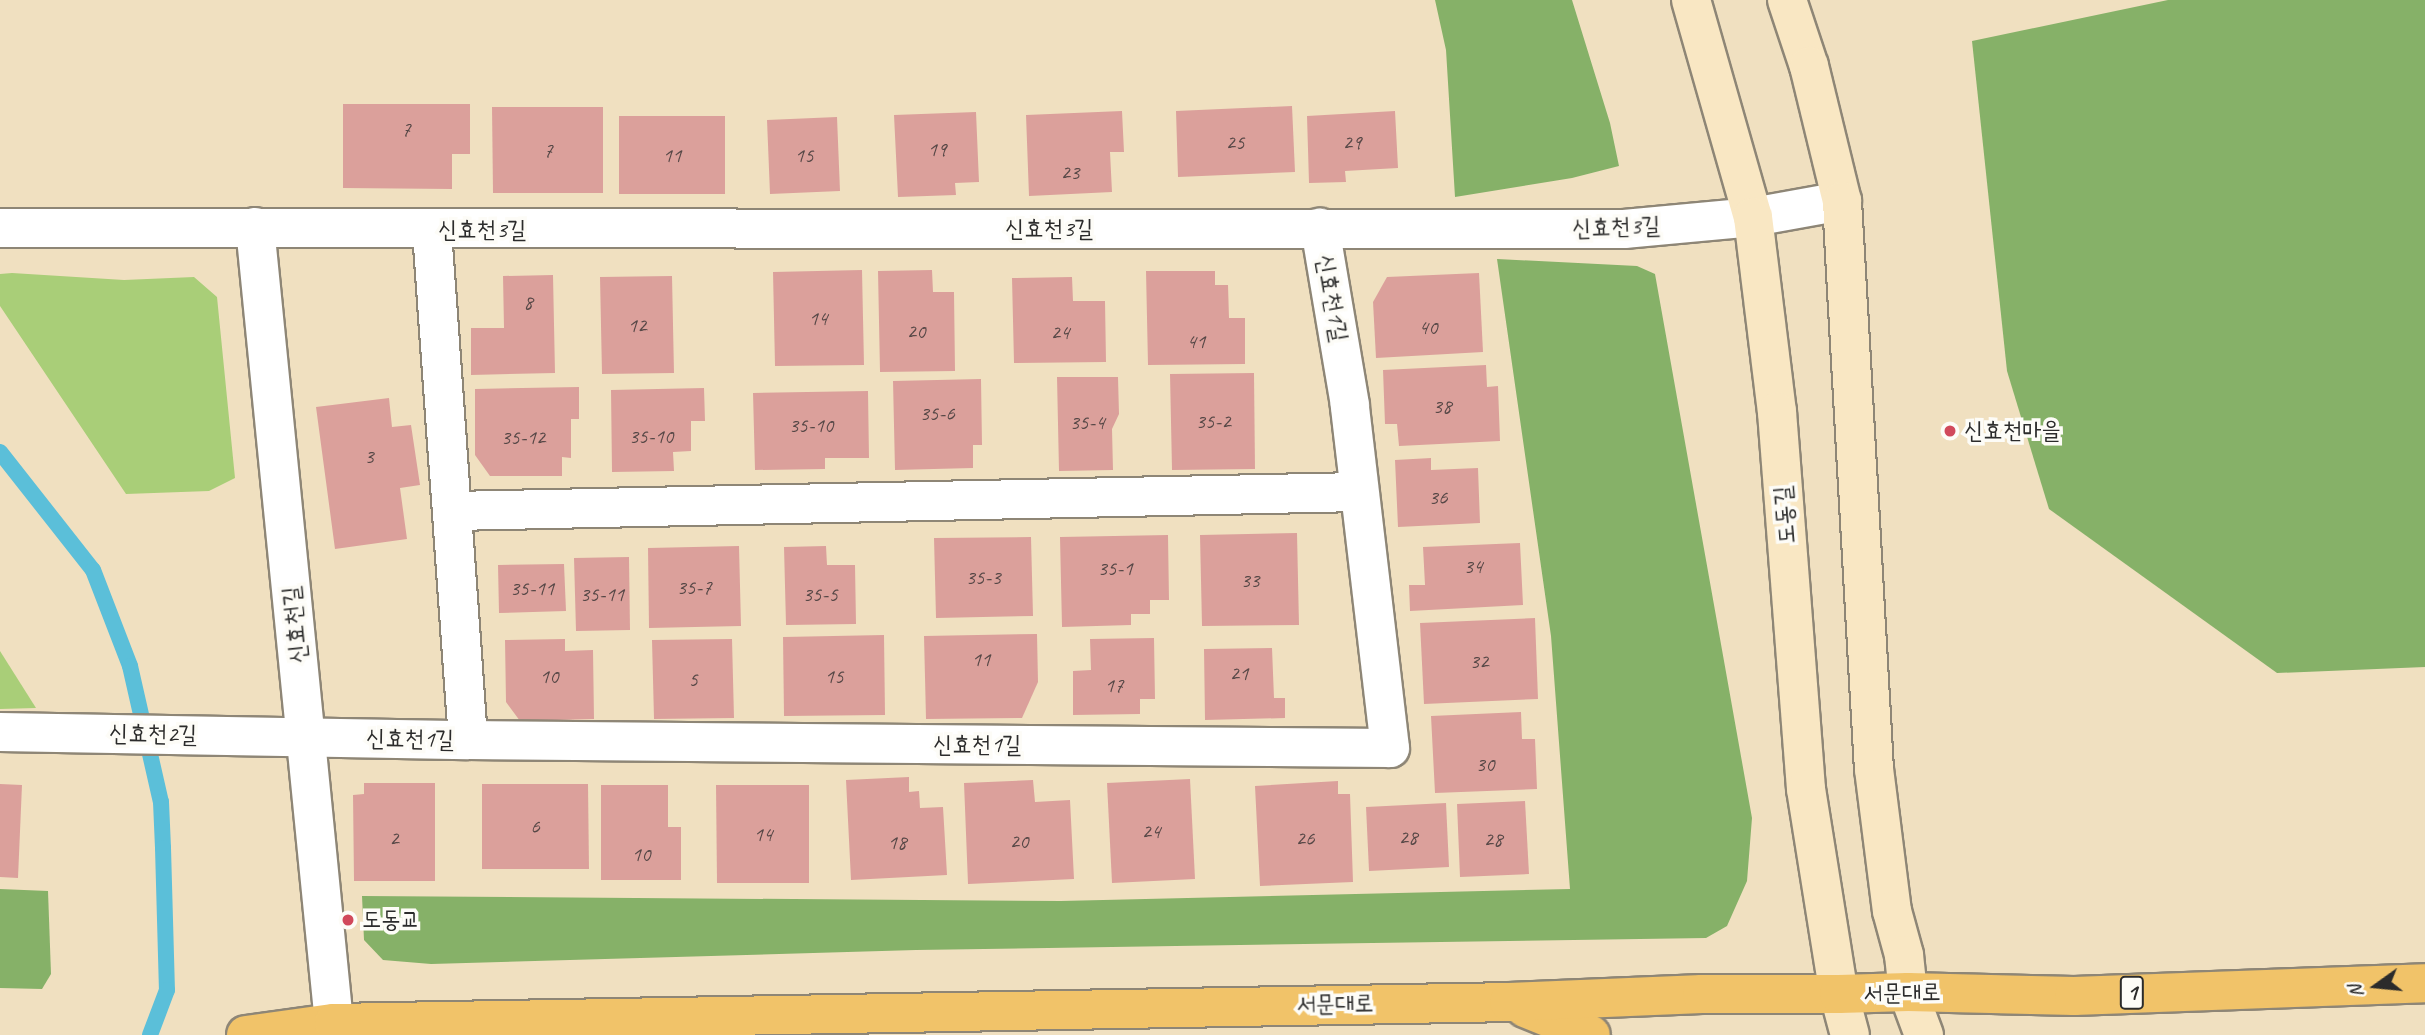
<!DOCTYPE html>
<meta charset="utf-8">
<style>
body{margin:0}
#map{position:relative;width:2425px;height:1035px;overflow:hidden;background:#f0e0c0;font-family:Caveat,"Poor Story",sans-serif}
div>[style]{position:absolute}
.green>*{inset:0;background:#a9ce78}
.forest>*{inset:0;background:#86b168}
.stream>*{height:16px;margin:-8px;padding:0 8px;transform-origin:8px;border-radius:8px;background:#5bbfd9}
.building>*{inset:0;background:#dba09b}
.roads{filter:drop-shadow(2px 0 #8e8676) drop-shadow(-2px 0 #8e8676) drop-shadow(0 2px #8e8676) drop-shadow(0 -2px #8e8676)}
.street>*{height:38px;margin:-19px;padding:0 19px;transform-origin:19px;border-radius:19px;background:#fff}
.secondary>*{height:38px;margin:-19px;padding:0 19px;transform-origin:19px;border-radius:19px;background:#f9e7c3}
.primary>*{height:38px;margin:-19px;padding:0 19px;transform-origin:19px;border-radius:19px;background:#f1c369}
.highway>*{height:38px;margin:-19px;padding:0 19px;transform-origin:19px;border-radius:19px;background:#f1c369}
.dots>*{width:19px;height:19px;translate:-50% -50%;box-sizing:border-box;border:4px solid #fdfcf7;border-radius:50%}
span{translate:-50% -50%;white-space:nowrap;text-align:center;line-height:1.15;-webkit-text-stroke:7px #fdfcf7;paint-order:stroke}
.number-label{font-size:21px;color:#574847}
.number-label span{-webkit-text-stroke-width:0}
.shield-label span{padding:2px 5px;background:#fdfcf7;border:2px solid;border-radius:5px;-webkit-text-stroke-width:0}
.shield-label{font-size:23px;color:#2b2b2b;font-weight:700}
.street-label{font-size:24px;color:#2b2b2b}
.poi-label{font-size:24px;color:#2b2b2b}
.left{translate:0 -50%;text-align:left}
.north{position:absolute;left:2341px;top:951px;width:70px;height:70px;-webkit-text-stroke:5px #fdfcf7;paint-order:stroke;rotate:255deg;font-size:19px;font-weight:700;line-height:28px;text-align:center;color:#2b2b2b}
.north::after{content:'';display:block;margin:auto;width:24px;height:32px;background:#2b2b2b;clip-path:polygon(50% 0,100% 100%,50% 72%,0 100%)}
</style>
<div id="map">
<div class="green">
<div style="clip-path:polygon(12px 273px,124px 280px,194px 277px,217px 297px,235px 478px,209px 491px,126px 494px,0 306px,0 274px)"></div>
<div style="clip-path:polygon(0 651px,36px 708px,0 709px)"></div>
</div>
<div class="forest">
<div style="clip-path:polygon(1435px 0,1572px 0,1610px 123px,1619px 166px,1572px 178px,1455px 197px,1446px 50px)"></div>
<div style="clip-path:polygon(2168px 0,2425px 0,2425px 667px,2277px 673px,2049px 509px,2007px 371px,1972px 41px)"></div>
<div style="clip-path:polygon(1497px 259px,1637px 266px,1655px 274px,1752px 818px,1747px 881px,1727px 926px,1706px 938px,916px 950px,431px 964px,383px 960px,364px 940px,362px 896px,1061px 901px,1570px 889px,1551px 636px)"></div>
<div style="clip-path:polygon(0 889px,48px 891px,51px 974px,42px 989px,0 988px)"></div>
</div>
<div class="stream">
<div style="left:0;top:452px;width:150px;rotate:51.8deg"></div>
<div style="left:93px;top:570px;width:103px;rotate:68.9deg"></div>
<div style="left:130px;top:666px;width:139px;rotate:77.2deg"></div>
<div style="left:161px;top:802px;width:46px;rotate:87.5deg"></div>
<div style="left:163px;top:848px;width:142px;rotate:88.4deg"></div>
<div style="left:167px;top:990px;width:48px;rotate:110.7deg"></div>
</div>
<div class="building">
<div style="clip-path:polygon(343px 104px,470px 104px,470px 154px,452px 154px,452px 189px,343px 188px)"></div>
<div style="clip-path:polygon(1292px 106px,1295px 172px,1178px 177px,1176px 111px)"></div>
<div style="clip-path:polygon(492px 107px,603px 107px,603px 193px,493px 193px)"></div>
<div style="clip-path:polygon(1122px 111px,1124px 152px,1110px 152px,1112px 192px,1029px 196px,1026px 115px)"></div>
<div style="clip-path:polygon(1395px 111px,1398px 168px,1345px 171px,1346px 182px,1309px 183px,1307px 116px)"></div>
<div style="clip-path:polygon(976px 112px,979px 182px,955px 183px,956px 195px,898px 197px,894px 115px)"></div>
<div style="clip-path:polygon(619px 116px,725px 116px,725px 194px,619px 194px)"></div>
<div style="clip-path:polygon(837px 117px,840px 191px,770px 194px,767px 120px)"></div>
<div style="clip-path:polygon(862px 270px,864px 365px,775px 366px,773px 272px)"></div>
<div style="clip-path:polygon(932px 270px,933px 292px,954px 292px,955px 371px,880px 372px,878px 271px)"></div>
<div style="clip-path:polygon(1146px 271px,1215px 271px,1215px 285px,1228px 285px,1229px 318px,1245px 318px,1245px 364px,1148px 365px)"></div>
<div style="clip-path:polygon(1479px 273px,1483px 352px,1376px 358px,1373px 302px,1387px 277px)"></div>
<div style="clip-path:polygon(553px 275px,555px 373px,471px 375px,471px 328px,504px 328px,503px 276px)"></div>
<div style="clip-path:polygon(672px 276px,674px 373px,602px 374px,600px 277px)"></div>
<div style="clip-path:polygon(1072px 277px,1073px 301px,1105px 301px,1106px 362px,1014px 363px,1012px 278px)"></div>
<div style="clip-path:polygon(1486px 365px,1487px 387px,1498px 386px,1500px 441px,1399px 446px,1397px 424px,1385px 424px,1383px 370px)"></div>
<div style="clip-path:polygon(1254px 373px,1255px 469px,1172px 470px,1170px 374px)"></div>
<div style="clip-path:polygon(1057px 377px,1118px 377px,1119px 414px,1112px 429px,1113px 470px,1059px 471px)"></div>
<div style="clip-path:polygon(981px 379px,982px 445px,973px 445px,973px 468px,895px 470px,893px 381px)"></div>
<div style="clip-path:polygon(579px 387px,579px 419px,571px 419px,571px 458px,562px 457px,562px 476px,490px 476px,475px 455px,475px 389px)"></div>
<div style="clip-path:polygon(704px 388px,705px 421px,691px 421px,691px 451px,673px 452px,674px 471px,612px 472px,611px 390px)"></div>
<div style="clip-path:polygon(868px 391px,869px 458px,825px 458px,825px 469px,755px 470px,753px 393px)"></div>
<div style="clip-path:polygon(389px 398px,392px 427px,411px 425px,420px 485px,400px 488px,407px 539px,335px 549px,316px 407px)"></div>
<div style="clip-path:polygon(1431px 458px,1431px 470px,1478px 468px,1480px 523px,1398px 527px,1395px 460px)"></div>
<div style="clip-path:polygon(1297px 533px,1299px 625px,1202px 626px,1200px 535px)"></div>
<div style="clip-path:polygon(1168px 535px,1169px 600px,1150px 600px,1150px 614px,1131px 614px,1131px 625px,1062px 627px,1060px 537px)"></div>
<div style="clip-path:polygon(1031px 537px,1033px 616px,936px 618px,934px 538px)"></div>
<div style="clip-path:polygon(1520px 543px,1523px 605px,1410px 611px,1409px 585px,1425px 585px,1423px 547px)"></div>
<div style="clip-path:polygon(739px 546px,741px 626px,649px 628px,648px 548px)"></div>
<div style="clip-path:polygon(826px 546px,827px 565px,855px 565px,856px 624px,786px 625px,784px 547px)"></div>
<div style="clip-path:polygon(629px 557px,630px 630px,576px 631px,574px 558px)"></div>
<div style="clip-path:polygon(564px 564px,566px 611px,499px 613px,498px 565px)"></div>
<div style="clip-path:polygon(1535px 618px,1538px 699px,1424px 704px,1420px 623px)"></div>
<div style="clip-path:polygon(1037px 634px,1038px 682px,1022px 718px,926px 719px,924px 636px)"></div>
<div style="clip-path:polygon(884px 635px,885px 715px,784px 716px,783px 637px)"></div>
<div style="clip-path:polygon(1154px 638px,1155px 699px,1140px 699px,1140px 714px,1073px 715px,1073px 671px,1091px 670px,1090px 639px)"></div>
<div style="clip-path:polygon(565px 639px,565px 651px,593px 650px,594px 719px,520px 721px,506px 702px,505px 640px)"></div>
<div style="clip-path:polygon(732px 639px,734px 718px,654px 719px,652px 640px)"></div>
<div style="clip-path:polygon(1272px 648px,1274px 698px,1285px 698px,1285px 718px,1205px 720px,1204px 649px)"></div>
<div style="clip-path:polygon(1521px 712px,1522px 739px,1535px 739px,1537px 789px,1435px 793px,1431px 716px)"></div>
<div style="clip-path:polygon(909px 777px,909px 792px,919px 791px,920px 808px,943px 807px,947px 875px,851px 880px,846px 780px)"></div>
<div style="clip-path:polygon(1190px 779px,1195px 879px,1112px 883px,1107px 783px)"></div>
<div style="clip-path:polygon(1033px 780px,1035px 802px,1070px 800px,1074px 879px,968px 884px,964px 783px)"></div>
<div style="clip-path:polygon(1338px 781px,1338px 794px,1350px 794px,1353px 882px,1260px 886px,1255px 786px)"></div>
<div style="clip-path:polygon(364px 783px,435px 783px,435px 881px,354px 881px,353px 795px,364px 794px)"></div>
<div style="clip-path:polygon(0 784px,22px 785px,18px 878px,0 877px)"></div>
<div style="clip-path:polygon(482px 784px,588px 784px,589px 869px,482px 869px)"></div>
<div style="clip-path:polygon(601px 785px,668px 785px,668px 827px,681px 827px,681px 880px,601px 880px)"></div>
<div style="clip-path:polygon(716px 785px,809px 785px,809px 883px,717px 883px)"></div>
<div style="clip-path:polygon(1525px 801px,1529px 874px,1460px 877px,1457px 804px)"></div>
<div style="clip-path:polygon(1446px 803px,1449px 867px,1369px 871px,1366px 807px)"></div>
</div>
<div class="roads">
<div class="street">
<div style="left:255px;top:227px;width:800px;rotate:84.33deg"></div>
<div style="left:0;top:228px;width:1624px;rotate:0.04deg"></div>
<div style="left:1624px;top:229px;width:130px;rotate:-5.3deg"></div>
<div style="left:1753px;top:217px;width:90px;rotate:-10.2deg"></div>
<div style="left:432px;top:231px;width:510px;rotate:85.95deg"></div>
<div style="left:453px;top:511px;width:905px;rotate:-1.2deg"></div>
<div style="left:0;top:732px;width:468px;rotate:1deg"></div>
<div style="left:468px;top:740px;width:922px;rotate:0.5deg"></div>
<div style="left:1390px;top:748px;width:345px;rotate:-96.7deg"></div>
<div style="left:1350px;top:405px;width:180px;rotate:-99.6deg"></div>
</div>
<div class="secondary">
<div style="left:1691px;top:0;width:226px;rotate:74.1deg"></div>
<div style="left:1753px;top:217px;width:196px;rotate:83deg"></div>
<div style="left:1777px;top:412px;width:378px;rotate:85.6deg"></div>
<div style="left:1806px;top:789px;width:208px;rotate:80.9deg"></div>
<div style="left:1839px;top:994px;width:42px;rotate:75deg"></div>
<div style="left:1787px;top:0;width:70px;rotate:71.6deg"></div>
<div style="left:1809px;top:66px;width:139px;rotate:76.3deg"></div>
<div style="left:1842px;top:201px;width:569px;rotate:86.78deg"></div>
<div style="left:1874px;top:769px;width:143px;rotate:82.8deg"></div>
<div style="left:1892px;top:911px;width:46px;rotate:74.7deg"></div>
<div style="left:1904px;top:955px;width:37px;rotate:84deg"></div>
<div style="left:1908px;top:992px;width:46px;rotate:69.6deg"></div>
</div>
<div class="primary">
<div style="left:1525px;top:1008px;width:71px;rotate:22.2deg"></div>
<div style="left:246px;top:1035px;width:89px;rotate:-7.8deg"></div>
<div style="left:334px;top:1023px;width:1175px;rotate:-1.02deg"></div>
<div style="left:1509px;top:1002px;width:193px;rotate:-2.4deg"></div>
<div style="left:1702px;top:994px;width:137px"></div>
</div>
<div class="highway">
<div style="left:1839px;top:994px;width:69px;rotate:-1.7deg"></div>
<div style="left:1908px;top:992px;width:166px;rotate:1.4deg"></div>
<div style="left:2074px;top:996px;width:351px;rotate:-2.1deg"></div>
</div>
</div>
<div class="dots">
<div style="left:1950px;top:431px;background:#d1495b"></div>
<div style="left:348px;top:920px;background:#d1495b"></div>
</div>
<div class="number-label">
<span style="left:406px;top:129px">7</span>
<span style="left:1235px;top:142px">25</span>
<span style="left:1352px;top:142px">29</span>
<span style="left:937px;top:149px">19</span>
<span style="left:548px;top:150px">7</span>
<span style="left:672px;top:155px">11</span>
<span style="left:804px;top:155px">15</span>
<span style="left:1070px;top:172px">23</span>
<span style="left:528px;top:302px">8</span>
<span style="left:818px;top:318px">14</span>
<span style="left:637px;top:325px">12</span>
<span style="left:1428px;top:327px">40</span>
<span style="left:916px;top:331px">20</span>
<span style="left:1060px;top:332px">24</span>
<span style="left:1196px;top:341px">41</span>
<span style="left:1442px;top:406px">38</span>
<span style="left:937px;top:413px">35-6</span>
<span style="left:1213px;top:421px">35-2</span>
<span style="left:1087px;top:422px">35-4</span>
<span style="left:811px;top:425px">35-10</span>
<span style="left:651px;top:436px">35-10</span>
<span style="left:523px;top:437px">35-12</span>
<span style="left:369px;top:456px">3</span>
<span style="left:1438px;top:497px">36</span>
<span style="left:1473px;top:566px">34</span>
<span style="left:1115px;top:568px">35-1</span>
<span style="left:983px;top:577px">35-3</span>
<span style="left:1250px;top:580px">33</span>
<span style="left:694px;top:587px">35-7</span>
<span style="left:532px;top:588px">35-11</span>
<span style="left:602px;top:594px">35-11</span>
<span style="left:820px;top:594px">35-5</span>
<span style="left:981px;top:659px">11</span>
<span style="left:1479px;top:661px">32</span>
<span style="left:1239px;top:673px">21</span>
<span style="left:549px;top:676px">10</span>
<span style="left:834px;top:676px">15</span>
<span style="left:693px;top:679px">5</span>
<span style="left:1114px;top:685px">17</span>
<span style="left:1485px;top:764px">30</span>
<span style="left:535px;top:826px">6</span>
<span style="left:1151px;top:831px">24</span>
<span style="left:763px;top:834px">14</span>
<span style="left:1408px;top:837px">28</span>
<span style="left:394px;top:838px">2</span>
<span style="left:1305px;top:838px">26</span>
<span style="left:1493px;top:839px">28</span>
<span style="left:1019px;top:841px">20</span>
<span style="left:897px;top:842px">18</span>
<span style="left:641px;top:854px">10</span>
</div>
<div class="shield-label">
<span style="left:2132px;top:993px">1</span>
</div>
<div class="street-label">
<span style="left:1616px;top:227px;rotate:-2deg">신효천3길</span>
<span style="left:1049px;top:229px">신효천3길</span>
<span style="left:482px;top:230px">신효천3길</span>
<span style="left:1332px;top:298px;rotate:80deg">신효천1길</span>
<span style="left:1785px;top:515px;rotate:-95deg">도동길</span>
<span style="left:295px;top:625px;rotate:-96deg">신효천길</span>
<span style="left:153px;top:734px;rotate:1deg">신효천2길</span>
<span style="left:410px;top:739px;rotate:1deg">신효천1길</span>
<span style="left:977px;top:745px">신효천1길</span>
<span style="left:1902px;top:993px;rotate:-1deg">서문대로</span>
<span style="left:1335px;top:1004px;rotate:-1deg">서문대로</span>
</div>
<div class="poi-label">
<span class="left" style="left:1964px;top:431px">신효천마을</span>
<span class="left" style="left:362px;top:920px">도동교</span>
</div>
<div class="north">N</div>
</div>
